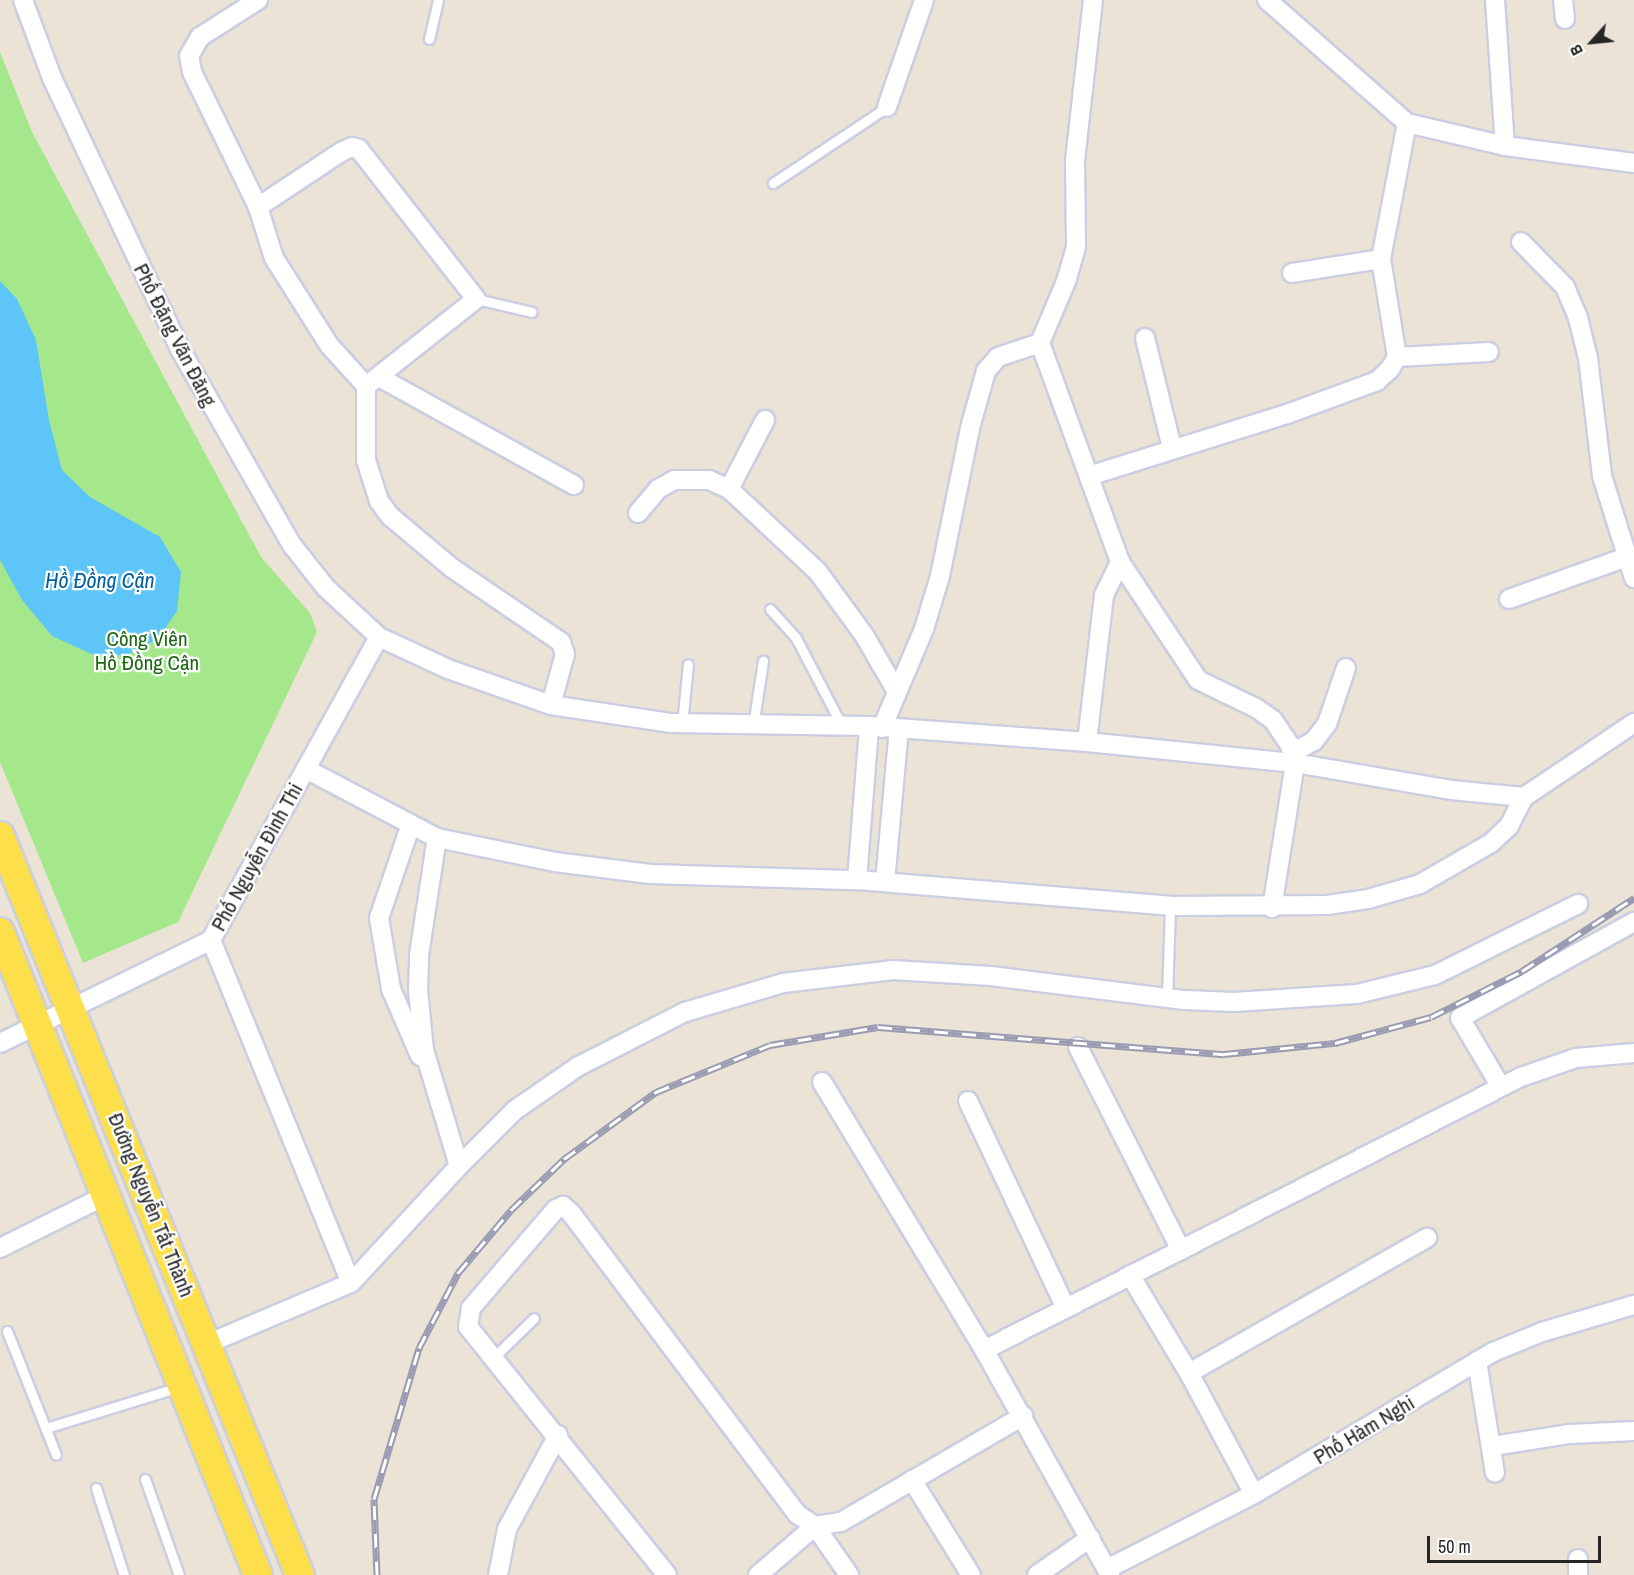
<!DOCTYPE html>
<meta charset="utf-8">
<style>
body{margin:0}
#map{position:relative;width:1634px;height:1575px;overflow:hidden;background:#ebe3d6;font-family:"Archivo Narrow",sans-serif}
div>[style]{position:absolute}
.green>*{inset:0;background:#a5e88c}
.water>*{inset:0;background:#5dc5f8}
.roads{filter:drop-shadow(2px 0 #cbcee2) drop-shadow(-2px 0 #cbcee2) drop-shadow(0 2px #cbcee2) drop-shadow(0 -2px #cbcee2)}
.lane>*{height:9px;margin:-4.5px;padding:0 4.5px;transform-origin:4.5px;border-radius:4.5px;background:#fff}
.street>*{height:18px;margin:-9px;padding:0 9px;transform-origin:9px;border-radius:9px;background:#fff}
.primary>*{height:28px;margin:-14px;padding:0 14px;transform-origin:14px;border-radius:14px;background:#fcdf4a}
.rail>*{height:7px;margin-top:-3.5px;transform-origin:0;background:repeating-linear-gradient(90deg,#fff 0 14px,#999bb3 0 28px);box-sizing:border-box;border-block:2px solid #999bb3}
span{translate:-50% -50%;white-space:nowrap;text-align:center;line-height:1.15;-webkit-text-stroke:4.5px #fff;paint-order:stroke}
.street-label{font-size:21px;color:#262626}
.park-label{font-size:21px;color:#1e6713}
.water-label{font-size:22px;color:#025e9f;font-style:italic}
.north{position:absolute;left:1562px;top:12px;width:60px;height:60px;-webkit-text-stroke:4px #fff;paint-order:stroke;rotate:243deg;font-size:16px;font-weight:700;line-height:24px;text-align:center;color:#262626}
.north::after{content:'';display:block;margin:auto;width:21px;height:27px;background:#262626;clip-path:polygon(50% 0,100% 100%,50% 72%,0 100%)}
.scale{position:absolute;left:1427px;top:1536px;width:174px;height:27px;box-sizing:border-box;border:3px solid #262626;border-top:0;padding-left:8px;font-size:18px;line-height:21px;white-space:nowrap;color:#262626;-webkit-text-stroke:4px #fff;paint-order:stroke}
</style>
<div id="map">
<div class="green">
<div style="clip-path:polygon(0 52px,32px 132px,261px 557px,310px 613px,317px 632px,178px 922px,83px 963px,0 762px)"></div>
</div>
<div class="water">
<div style="clip-path:polygon(0 281px,17px 299px,36px 340px,49px 420px,62px 470px,90px 497px,160px 537px,181px 572px,177px 611px,158px 639px,127px 655px,96px 656px,52px 636px,22px 600px,0 560px)"></div>
</div>
<div class="roads">
<div class="lane">
<div style="left:429px;top:39px;width:40px;rotate:-77deg"></div>
<div style="left:773px;top:183px;width:137px;rotate:-33.7deg"></div>
<div style="left:476px;top:299px;width:57px;rotate:13.1deg"></div>
<div style="left:770px;top:609px;width:39px;rotate:48deg"></div>
<div style="left:796px;top:638px;width:99px;rotate:62.4deg"></div>
<div style="left:682px;top:724px;width:60px;rotate:-84.3deg"></div>
<div style="left:753px;top:726px;width:66px;rotate:-81.3deg"></div>
<div style="left:1167px;top:998px;width:92px;rotate:-88.1deg"></div>
<div style="left:7px;top:1331px;width:133px;rotate:68.4deg"></div>
<div style="left:493px;top:1358px;width:57px;rotate:-44.3deg"></div>
<div style="left:46px;top:1428px;width:139px;rotate:-17.1deg"></div>
<div style="left:145px;top:1479px;width:102px;rotate:70.5deg"></div>
<div style="left:96px;top:1488px;width:91px;rotate:72.2deg"></div>
</div>
<div class="street">
<div style="left:23px;top:0;width:83px;rotate:69.6deg"></div>
<div style="left:52px;top:78px;width:300px;rotate:64.7deg"></div>
<div style="left:180px;top:349px;width:226px;rotate:60.3deg"></div>
<div style="left:292px;top:545px;width:55px;rotate:51.7deg"></div>
<div style="left:326px;top:588px;width:72px;rotate:42.8deg"></div>
<div style="left:379px;top:637px;width:76px;rotate:24.9deg"></div>
<div style="left:448px;top:669px;width:109px;rotate:19.3deg"></div>
<div style="left:551px;top:705px;width:122px;rotate:8.5deg"></div>
<div style="left:672px;top:723px;width:197px;rotate:0.9deg"></div>
<div style="left:869px;top:726px;width:219px;rotate:4.2deg"></div>
<div style="left:1087px;top:742px;width:209px;rotate:5.8deg"></div>
<div style="left:1295px;top:763px;width:158px;rotate:9.8deg"></div>
<div style="left:1451px;top:790px;width:73px;rotate:5.5deg"></div>
<div style="left:1524px;top:797px;width:133px;rotate:-33.9deg"></div>
<div style="left:258px;top:0;width:69px;rotate:147.5deg"></div>
<div style="left:200px;top:37px;width:22px;rotate:120deg"></div>
<div style="left:189px;top:56px;width:16px;rotate:79deg"></div>
<div style="left:192px;top:72px;width:150px;rotate:63.9deg"></div>
<div style="left:258px;top:207px;width:53px;rotate:72.6deg"></div>
<div style="left:274px;top:258px;width:103px;rotate:57.7deg"></div>
<div style="left:329px;top:345px;width:55px;rotate:47.9deg"></div>
<div style="left:366px;top:386px;width:140px;rotate:-38.3deg"></div>
<div style="left:476px;top:299px;width:190px;rotate:-128deg"></div>
<div style="left:359px;top:149px;width:7px;rotate:-164deg"></div>
<div style="left:352px;top:147px;width:12px;rotate:156deg"></div>
<div style="left:341px;top:152px;width:100px;rotate:146.5deg"></div>
<div style="left:1093px;top:0;width:162px;rotate:96.4deg"></div>
<div style="left:1075px;top:161px;width:86px;rotate:89.3deg"></div>
<div style="left:1076px;top:247px;width:33px;rotate:106deg"></div>
<div style="left:1067px;top:279px;width:69px;rotate:112.9deg"></div>
<div style="left:1040px;top:343px;width:233px;rotate:69.9deg"></div>
<div style="left:1120px;top:562px;width:141px;rotate:56.5deg"></div>
<div style="left:1198px;top:680px;width:64px;rotate:25.8deg"></div>
<div style="left:1256px;top:708px;width:21px;rotate:35deg"></div>
<div style="left:1273px;top:720px;width:30px;rotate:56deg"></div>
<div style="left:1290px;top:745px;width:19px;rotate:74deg"></div>
<div style="left:1295px;top:763px;width:147px;rotate:99deg"></div>
<div style="left:1267px;top:0;width:186px;rotate:41.3deg"></div>
<div style="left:1407px;top:123px;width:101px;rotate:13.2deg"></div>
<div style="left:1505px;top:146px;width:130px;rotate:7.5deg"></div>
<div style="left:1495px;top:0;width:146px;rotate:86.1deg"></div>
<div style="left:1563px;top:0;width:19px;rotate:84deg"></div>
<div style="left:887px;top:107px;width:113px;rotate:-70.9deg"></div>
<div style="left:1521px;top:242px;width:63px;rotate:45.6deg"></div>
<div style="left:1565px;top:287px;width:34px;rotate:67deg"></div>
<div style="left:1578px;top:318px;width:41px;rotate:76deg"></div>
<div style="left:1588px;top:358px;width:119px;rotate:83.2deg"></div>
<div style="left:1602px;top:476px;width:107px;rotate:72.6deg"></div>
<div style="left:1292px;top:273px;width:90px;rotate:-8.9deg"></div>
<div style="left:1145px;top:338px;width:113px;rotate:76.2deg"></div>
<div style="left:1397px;top:357px;width:92px;rotate:-3.1deg"></div>
<div style="left:379px;top:377px;width:223px;rotate:29deg"></div>
<div style="left:366px;top:386px;width:74px;rotate:90deg"></div>
<div style="left:366px;top:460px;width:43px;rotate:72.4deg"></div>
<div style="left:379px;top:501px;width:19px;rotate:54deg"></div>
<div style="left:390px;top:516px;width:81px;rotate:40deg"></div>
<div style="left:452px;top:568px;width:132px;rotate:34.2deg"></div>
<div style="left:561px;top:642px;width:13px;rotate:72deg"></div>
<div style="left:565px;top:654px;width:53px;rotate:105.4deg"></div>
<div style="left:1089px;top:476px;width:207px;rotate:-17.4deg"></div>
<div style="left:1287px;top:414px;width:96px;rotate:-20.1deg"></div>
<div style="left:1377px;top:381px;width:18px;rotate:-43deg"></div>
<div style="left:1390px;top:369px;width:14px;rotate:-60deg"></div>
<div style="left:1397px;top:357px;width:99px;rotate:-99.3deg"></div>
<div style="left:1381px;top:259px;width:138px;rotate:-79.2deg"></div>
<div style="left:729px;top:489px;width:78px;rotate:-62.4deg"></div>
<div style="left:638px;top:513px;width:31px;rotate:-50deg"></div>
<div style="left:658px;top:489px;width:18px;rotate:-29deg"></div>
<div style="left:674px;top:480px;width:35px"></div>
<div style="left:709px;top:480px;width:22px;rotate:24deg"></div>
<div style="left:729px;top:489px;width:122px;rotate:43deg"></div>
<div style="left:818px;top:572px;width:78px;rotate:53.9deg"></div>
<div style="left:864px;top:635px;width:66px;rotate:59.9deg"></div>
<div style="left:1509px;top:599px;width:125px;rotate:-19.6deg"></div>
<div style="left:882px;top:728px;width:108px;rotate:-67deg"></div>
<div style="left:924px;top:629px;width:55px;rotate:-73.2deg"></div>
<div style="left:940px;top:576px;width:151px;rotate:-78.5deg"></div>
<div style="left:970px;top:428px;width:59px;rotate:-74.3deg"></div>
<div style="left:986px;top:371px;width:18px;rotate:-49deg"></div>
<div style="left:998px;top:357px;width:44px;rotate:-18.4deg"></div>
<div style="left:1087px;top:742px;width:148px;rotate:-83.4deg"></div>
<div style="left:1104px;top:595px;width:37px;rotate:-64deg"></div>
<div style="left:1292px;top:753px;width:25px;rotate:-29deg"></div>
<div style="left:1314px;top:741px;width:21px;rotate:-53deg"></div>
<div style="left:1327px;top:724px;width:59px;rotate:-71.3deg"></div>
<div style="left:306px;top:769px;width:148px;rotate:27.8deg"></div>
<div style="left:437px;top:838px;width:120px;rotate:11.5deg"></div>
<div style="left:555px;top:862px;width:96px;rotate:7.2deg"></div>
<div style="left:650px;top:874px;width:207px;rotate:1.7deg"></div>
<div style="left:857px;top:880px;width:314px;rotate:4.7deg"></div>
<div style="left:1170px;top:906px;width:157px;rotate:-0.4deg"></div>
<div style="left:1327px;top:905px;width:41px;rotate:-8.3deg"></div>
<div style="left:1368px;top:899px;width:54px;rotate:-16.1deg"></div>
<div style="left:1420px;top:884px;width:82px;rotate:-30deg"></div>
<div style="left:1491px;top:843px;width:25px;rotate:-43deg"></div>
<div style="left:1509px;top:826px;width:33px;rotate:-63deg"></div>
<div style="left:411px;top:824px;width:99px;rotate:108.8deg"></div>
<div style="left:379px;top:918px;width:72px;rotate:80.4deg"></div>
<div style="left:391px;top:989px;width:73px;rotate:66.6deg"></div>
<div style="left:857px;top:880px;width:154px;rotate:-85.5deg"></div>
<div style="left:885px;top:882px;width:154px;rotate:-84.8deg"></div>
<div style="left:211px;top:940px;width:370px;rotate:67.8deg"></div>
<div style="left:0;top:1043px;width:235px;rotate:-26deg"></div>
<div style="left:211px;top:940px;width:346px;rotate:-61deg"></div>
<div style="left:1078px;top:1047px;width:228px;rotate:63.1deg"></div>
<div style="left:822px;top:1082px;width:313px;rotate:58.8deg"></div>
<div style="left:1501px;top:1087px;width:80px;rotate:-120.7deg"></div>
<div style="left:1460px;top:1018px;width:199px;rotate:-28.9deg"></div>
<div style="left:968px;top:1101px;width:229px;rotate:64.7deg"></div>
<div style="left:459px;top:1166px;width:79px;rotate:-45deg"></div>
<div style="left:515px;top:1110px;width:75px;rotate:-34.7deg"></div>
<div style="left:577px;top:1067px;width:121px;rotate:-27deg"></div>
<div style="left:685px;top:1012px;width:102px;rotate:-16.5deg"></div>
<div style="left:783px;top:983px;width:111px;rotate:-6.7deg"></div>
<div style="left:893px;top:970px;width:98px;rotate:3.5deg"></div>
<div style="left:991px;top:976px;width:195px;rotate:7.1deg"></div>
<div style="left:1185px;top:1000px;width:49px;rotate:2.3deg"></div>
<div style="left:1234px;top:1002px;width:123px;rotate:-3.7deg"></div>
<div style="left:1357px;top:994px;width:80px;rotate:-13.7deg"></div>
<div style="left:1435px;top:975px;width:160px;rotate:-26.4deg"></div>
<div style="left:0;top:1248px;width:119px;rotate:-26.4deg"></div>
<div style="left:1130px;top:1275px;width:114px;rotate:59deg"></div>
<div style="left:1189px;top:1373px;width:137px;rotate:61.8deg"></div>
<div style="left:207px;top:1344px;width:156px;rotate:-23deg"></div>
<div style="left:351px;top:1283px;width:159px;rotate:-47.3deg"></div>
<div style="left:459px;top:1166px;width:121px;rotate:-106.8deg"></div>
<div style="left:424px;top:1050px;width:60px;rotate:-95.7deg"></div>
<div style="left:418px;top:990px;width:35px;rotate:-88deg"></div>
<div style="left:419px;top:955px;width:118px;rotate:-81.3deg"></div>
<div style="left:1477px;top:1361px;width:113px;rotate:80.9deg"></div>
<div style="left:1189px;top:1373px;width:274px;rotate:-29.6deg"></div>
<div style="left:1493px;top:1446px;width:78px;rotate:-8.9deg"></div>
<div style="left:1570px;top:1434px;width:64px;rotate:-2.7deg"></div>
<div style="left:912px;top:1480px;width:112px;rotate:58.2deg"></div>
<div style="left:1578px;top:1559px;width:16px;rotate:90deg"></div>
<div style="left:1107px;top:1569px;width:165px;rotate:-27deg"></div>
<div style="left:1254px;top:1494px;width:278px;rotate:-30.7deg"></div>
<div style="left:1493px;top:1352px;width:53px;rotate:-22.2deg"></div>
<div style="left:1542px;top:1332px;width:96px;rotate:-16.4deg"></div>
<div style="left:498px;top:1575px;width:47px;rotate:-78.9deg"></div>
<div style="left:507px;top:1529px;width:107px;rotate:-61.5deg"></div>
<div style="left:667px;top:1575px;width:318px;rotate:-128.7deg"></div>
<div style="left:468px;top:1327px;width:19px;rotate:-81deg"></div>
<div style="left:471px;top:1308px;width:130px;rotate:-49.4deg"></div>
<div style="left:556px;top:1209px;width:8px;rotate:-23deg"></div>
<div style="left:563px;top:1206px;width:11px;rotate:41deg"></div>
<div style="left:571px;top:1213px;width:376px;rotate:53.1deg"></div>
<div style="left:797px;top:1514px;width:22px;rotate:34deg"></div>
<div style="left:815px;top:1526px;width:26px;rotate:-9deg"></div>
<div style="left:841px;top:1522px;width:211px;rotate:-30.2deg"></div>
<div style="left:758px;top:1575px;width:75px;rotate:-40.7deg"></div>
<div style="left:815px;top:1526px;width:60px;rotate:55.2deg"></div>
<div style="left:1037px;top:1575px;width:65px;rotate:-34.9deg"></div>
<div style="left:1110px;top:1575px;width:258px;rotate:-119.2deg"></div>
<div style="left:984px;top:1350px;width:602px;rotate:-26.95deg"></div>
<div style="left:1521px;top:1077px;width:58px;rotate:-19.1deg"></div>
<div style="left:1576px;top:1058px;width:58px;rotate:-4.9deg"></div>
</div>
<div class="primary">
<div style="left:0;top:836px;width:798px;rotate:67.91deg"></div>
<div style="left:0;top:932px;width:693px;rotate:68.14deg"></div>
</div>
</div>
<div class="rail">
<div style="left:377px;top:1575px;width:76px;rotate:-92.3deg"></div>
<div style="left:374px;top:1499px;width:158px;rotate:-73.4deg"></div>
<div style="left:419px;top:1348px;width:85px;rotate:-62.5deg"></div>
<div style="left:458px;top:1273px;width:82px;rotate:-49.9deg"></div>
<div style="left:511px;top:1210px;width:74px;rotate:-43.9deg"></div>
<div style="left:564px;top:1159px;width:114px;rotate:-36.1deg"></div>
<div style="left:656px;top:1092px;width:123px;rotate:-22.4deg"></div>
<div style="left:770px;top:1045px;width:109px;rotate:-9.5deg"></div>
<div style="left:878px;top:1027px;width:347px;rotate:4.5deg"></div>
<div style="left:1224px;top:1054px;width:112px;rotate:-5.7deg"></div>
<div style="left:1335px;top:1043px;width:99px;rotate:-15.2deg"></div>
<div style="left:1431px;top:1017px;width:102px;rotate:-26.8deg"></div>
<div style="left:1522px;top:971px;width:134px;rotate:-33.1deg"></div>
</div>
<div class="street-label">
<span style="left:175px;top:335px;rotate:63deg">Phố Đặng Văn Đăng</span>
<span style="left:257px;top:857px;rotate:-61deg">Phố Nguyễn Đình Thi</span>
<span style="left:151px;top:1205px;rotate:68deg">Đường Nguyễn Tất Thành</span>
<span style="left:1364px;top:1430px;rotate:-31deg">Phố Hàm Nghi</span>
</div>
<div class="park-label">
<span style="left:147px;top:651px">Công Viên<br>Hồ Đồng Cận</span>
</div>
<div class="water-label">
<span style="left:100px;top:581px">Hồ Đồng Cận</span>
</div>
<div class="north">B</div>
<div class="scale">50 m</div>
</div>
